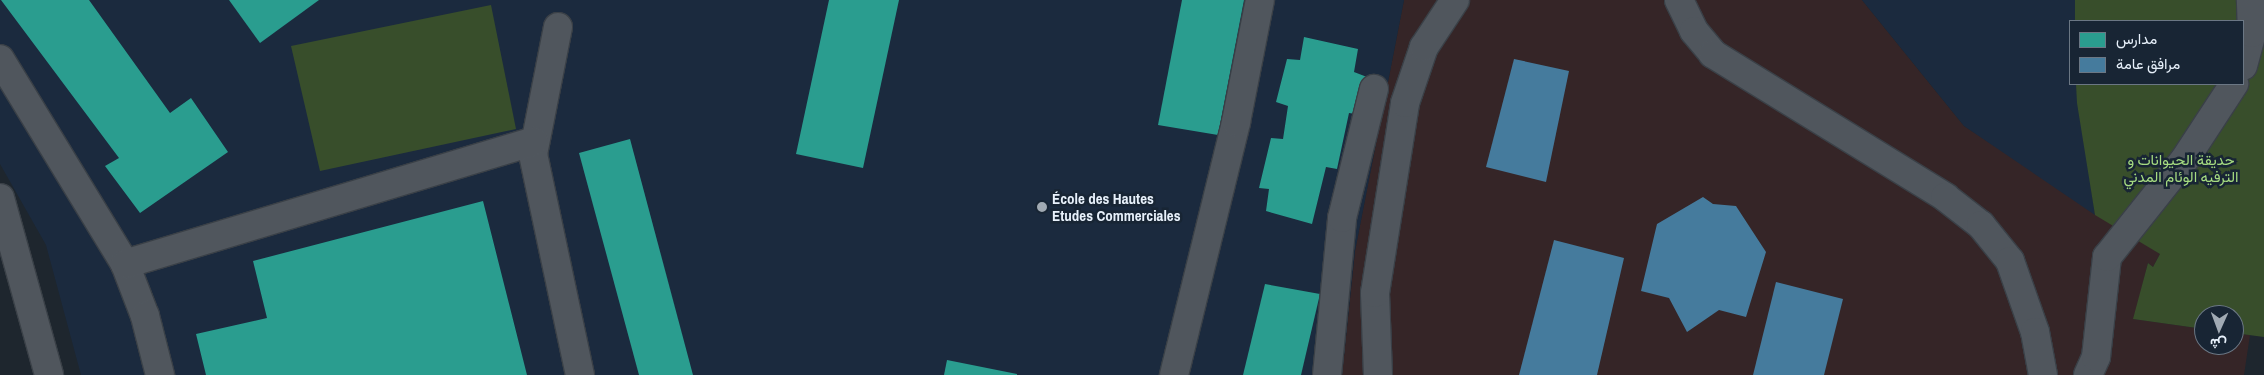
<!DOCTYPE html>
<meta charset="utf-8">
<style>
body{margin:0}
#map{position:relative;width:2264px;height:375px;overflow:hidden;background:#1e262e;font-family:"Archivo Narrow",Vazirmatn,sans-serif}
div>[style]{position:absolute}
.commercial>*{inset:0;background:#352527}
.built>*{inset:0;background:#1b2a3e}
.green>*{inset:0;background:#384e2b}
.schools>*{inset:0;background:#2a9d8f}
.public>*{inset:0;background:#457b9d}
.roads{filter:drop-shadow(1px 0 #3a4047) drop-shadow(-1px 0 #3a4047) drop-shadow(0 1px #3a4047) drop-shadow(0 -1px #3a4047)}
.minor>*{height:28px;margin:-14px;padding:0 14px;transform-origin:14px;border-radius:14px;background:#50565d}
.dots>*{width:14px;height:14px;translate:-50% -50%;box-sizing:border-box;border:2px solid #182534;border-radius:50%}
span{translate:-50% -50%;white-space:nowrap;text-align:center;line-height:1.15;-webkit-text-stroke:5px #182534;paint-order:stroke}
.park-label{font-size:15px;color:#a6dc81}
.poi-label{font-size:15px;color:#e8f1fb;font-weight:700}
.left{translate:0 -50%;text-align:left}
.legend{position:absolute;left:2069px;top:20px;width:175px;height:65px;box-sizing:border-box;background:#182534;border:1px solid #6b7784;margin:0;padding:6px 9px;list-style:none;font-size:15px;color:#e8f1fb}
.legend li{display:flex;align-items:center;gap:10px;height:25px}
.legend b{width:25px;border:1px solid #6b7784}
.north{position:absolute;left:2194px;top:305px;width:50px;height:50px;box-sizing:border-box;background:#182534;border:1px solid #6b7784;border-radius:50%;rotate:182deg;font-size:14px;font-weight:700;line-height:20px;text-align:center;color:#e8f1fb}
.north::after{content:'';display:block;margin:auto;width:18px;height:22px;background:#a1aab3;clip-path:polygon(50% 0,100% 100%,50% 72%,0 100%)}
</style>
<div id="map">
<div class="commercial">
<div style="clip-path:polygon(1404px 0,1862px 0,1964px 126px,2160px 254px,2153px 267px,2148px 263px,2134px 319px,2204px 329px,2204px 345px,2234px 345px,2234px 333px,2250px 335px,2244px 375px,1342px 375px,1355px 251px)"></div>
</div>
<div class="built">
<div style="clip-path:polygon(0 0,1404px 0,1355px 251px,1342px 375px,81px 375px,46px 245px,0 164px)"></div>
<div style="clip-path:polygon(1862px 0,2075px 0,2075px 21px,2070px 21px,2070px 84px,2076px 84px,2095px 215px,1964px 126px)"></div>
</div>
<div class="green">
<div style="clip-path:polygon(2075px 0,2264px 0,2264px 337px,2234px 333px,2234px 315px,2204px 315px,2204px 329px,2133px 319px,2148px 263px,2153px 267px,2160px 254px,2095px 215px,2077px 103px,2076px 84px,2243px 84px,2243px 21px,2075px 21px)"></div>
<div style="clip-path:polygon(491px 5px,516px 129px,320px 171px,291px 46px)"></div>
</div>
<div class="schools">
<div style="clip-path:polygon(1px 0,89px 0,170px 113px,191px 98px,228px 152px,140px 213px,105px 166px,119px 158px)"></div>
<div style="clip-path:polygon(229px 0,319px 0,260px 43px)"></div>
<div style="clip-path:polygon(829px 0,899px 0,863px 168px,796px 154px)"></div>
<div style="clip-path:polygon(1182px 0,1244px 0,1218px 135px,1158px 125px)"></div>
<div style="clip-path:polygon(1304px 37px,1358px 49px,1354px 72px,1367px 77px,1363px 115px,1349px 113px,1337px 169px,1326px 167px,1312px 224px,1266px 211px,1269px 189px,1259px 188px,1271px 138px,1283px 139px,1288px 106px,1276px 102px,1287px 59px,1300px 60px)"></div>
<div style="clip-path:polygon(630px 139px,693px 375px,639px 375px,579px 153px)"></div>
<div style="clip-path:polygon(483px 201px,527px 375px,206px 375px,196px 334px,267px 318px,253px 261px)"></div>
<div style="clip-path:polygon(1265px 284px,1320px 294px,1301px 375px,1243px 375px)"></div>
<div style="clip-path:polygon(947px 360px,1017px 374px,1017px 375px,944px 375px)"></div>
</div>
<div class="public">
<div style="clip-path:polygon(1514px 59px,1569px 71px,1546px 182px,1486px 167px)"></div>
<div style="clip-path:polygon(1703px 197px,1713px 204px,1736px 206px,1766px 252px,1746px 317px,1719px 310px,1687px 332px,1669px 298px,1641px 291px,1657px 224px)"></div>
<div style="clip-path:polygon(1554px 240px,1624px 258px,1597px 375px,1519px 375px)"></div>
<div style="clip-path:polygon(1776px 282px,1843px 299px,1824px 375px,1753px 375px)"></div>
</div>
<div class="roads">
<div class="minor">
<div style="left:1679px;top:0;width:34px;rotate:64deg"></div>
<div style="left:1694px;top:31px;width:30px;rotate:50deg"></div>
<div style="left:1713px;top:54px;width:273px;rotate:31.6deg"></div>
<div style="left:1945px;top:197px;width:46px;rotate:37.9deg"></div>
<div style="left:1981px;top:225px;width:46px;rotate:51.1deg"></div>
<div style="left:2010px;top:261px;width:75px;rotate:70.6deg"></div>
<div style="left:2035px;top:332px;width:44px;rotate:79.5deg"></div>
<div style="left:558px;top:27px;width:129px;rotate:101.1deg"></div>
<div style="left:533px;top:154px;width:226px;rotate:78deg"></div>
<div style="left:0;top:59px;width:240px;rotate:58.6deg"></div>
<div style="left:125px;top:264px;width:56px;rotate:69deg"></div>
<div style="left:145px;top:316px;width:61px;rotate:75.7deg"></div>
<div style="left:2243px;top:66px;width:34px;rotate:-75deg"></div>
<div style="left:2252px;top:33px;width:33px;rotate:-92deg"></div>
<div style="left:0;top:198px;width:184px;rotate:74.5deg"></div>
<div style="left:125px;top:264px;width:427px;rotate:-16.7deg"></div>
<div style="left:1174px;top:375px;width:260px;rotate:-76.2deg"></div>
<div style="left:1236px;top:122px;width:124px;rotate:-78.9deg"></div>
<div style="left:1327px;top:375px;width:158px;rotate:-84.5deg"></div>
<div style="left:1342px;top:218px;width:133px;rotate:-76.1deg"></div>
<div style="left:1378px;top:375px;width:82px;rotate:-92.1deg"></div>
<div style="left:1375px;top:293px;width:192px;rotate:-81deg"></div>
<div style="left:1405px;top:103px;width:59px;rotate:-71.3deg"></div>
<div style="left:1424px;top:47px;width:56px;rotate:-56.6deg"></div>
<div style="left:2088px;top:375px;width:20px;rotate:-66deg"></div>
<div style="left:2096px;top:357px;width:101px;rotate:-83.7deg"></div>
<div style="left:2107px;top:257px;width:125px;rotate:-51.5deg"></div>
<div style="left:2185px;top:159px;width:90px;rotate:-56.8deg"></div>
</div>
</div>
<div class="dots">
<div style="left:1042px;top:207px;background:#a1aab3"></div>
</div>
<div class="park-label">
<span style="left:2181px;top:168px">حديقة الحيوانات و<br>الترفيه الوئام المدني</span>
</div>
<div class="poi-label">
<span class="left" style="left:1052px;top:207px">École des Hautes<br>Etudes Commerciales</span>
</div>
<ul class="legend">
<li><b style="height:14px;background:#2a9d8f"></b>مدارس</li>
<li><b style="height:14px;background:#457b9d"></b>مرافق عامة</li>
</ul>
<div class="north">ش</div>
</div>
